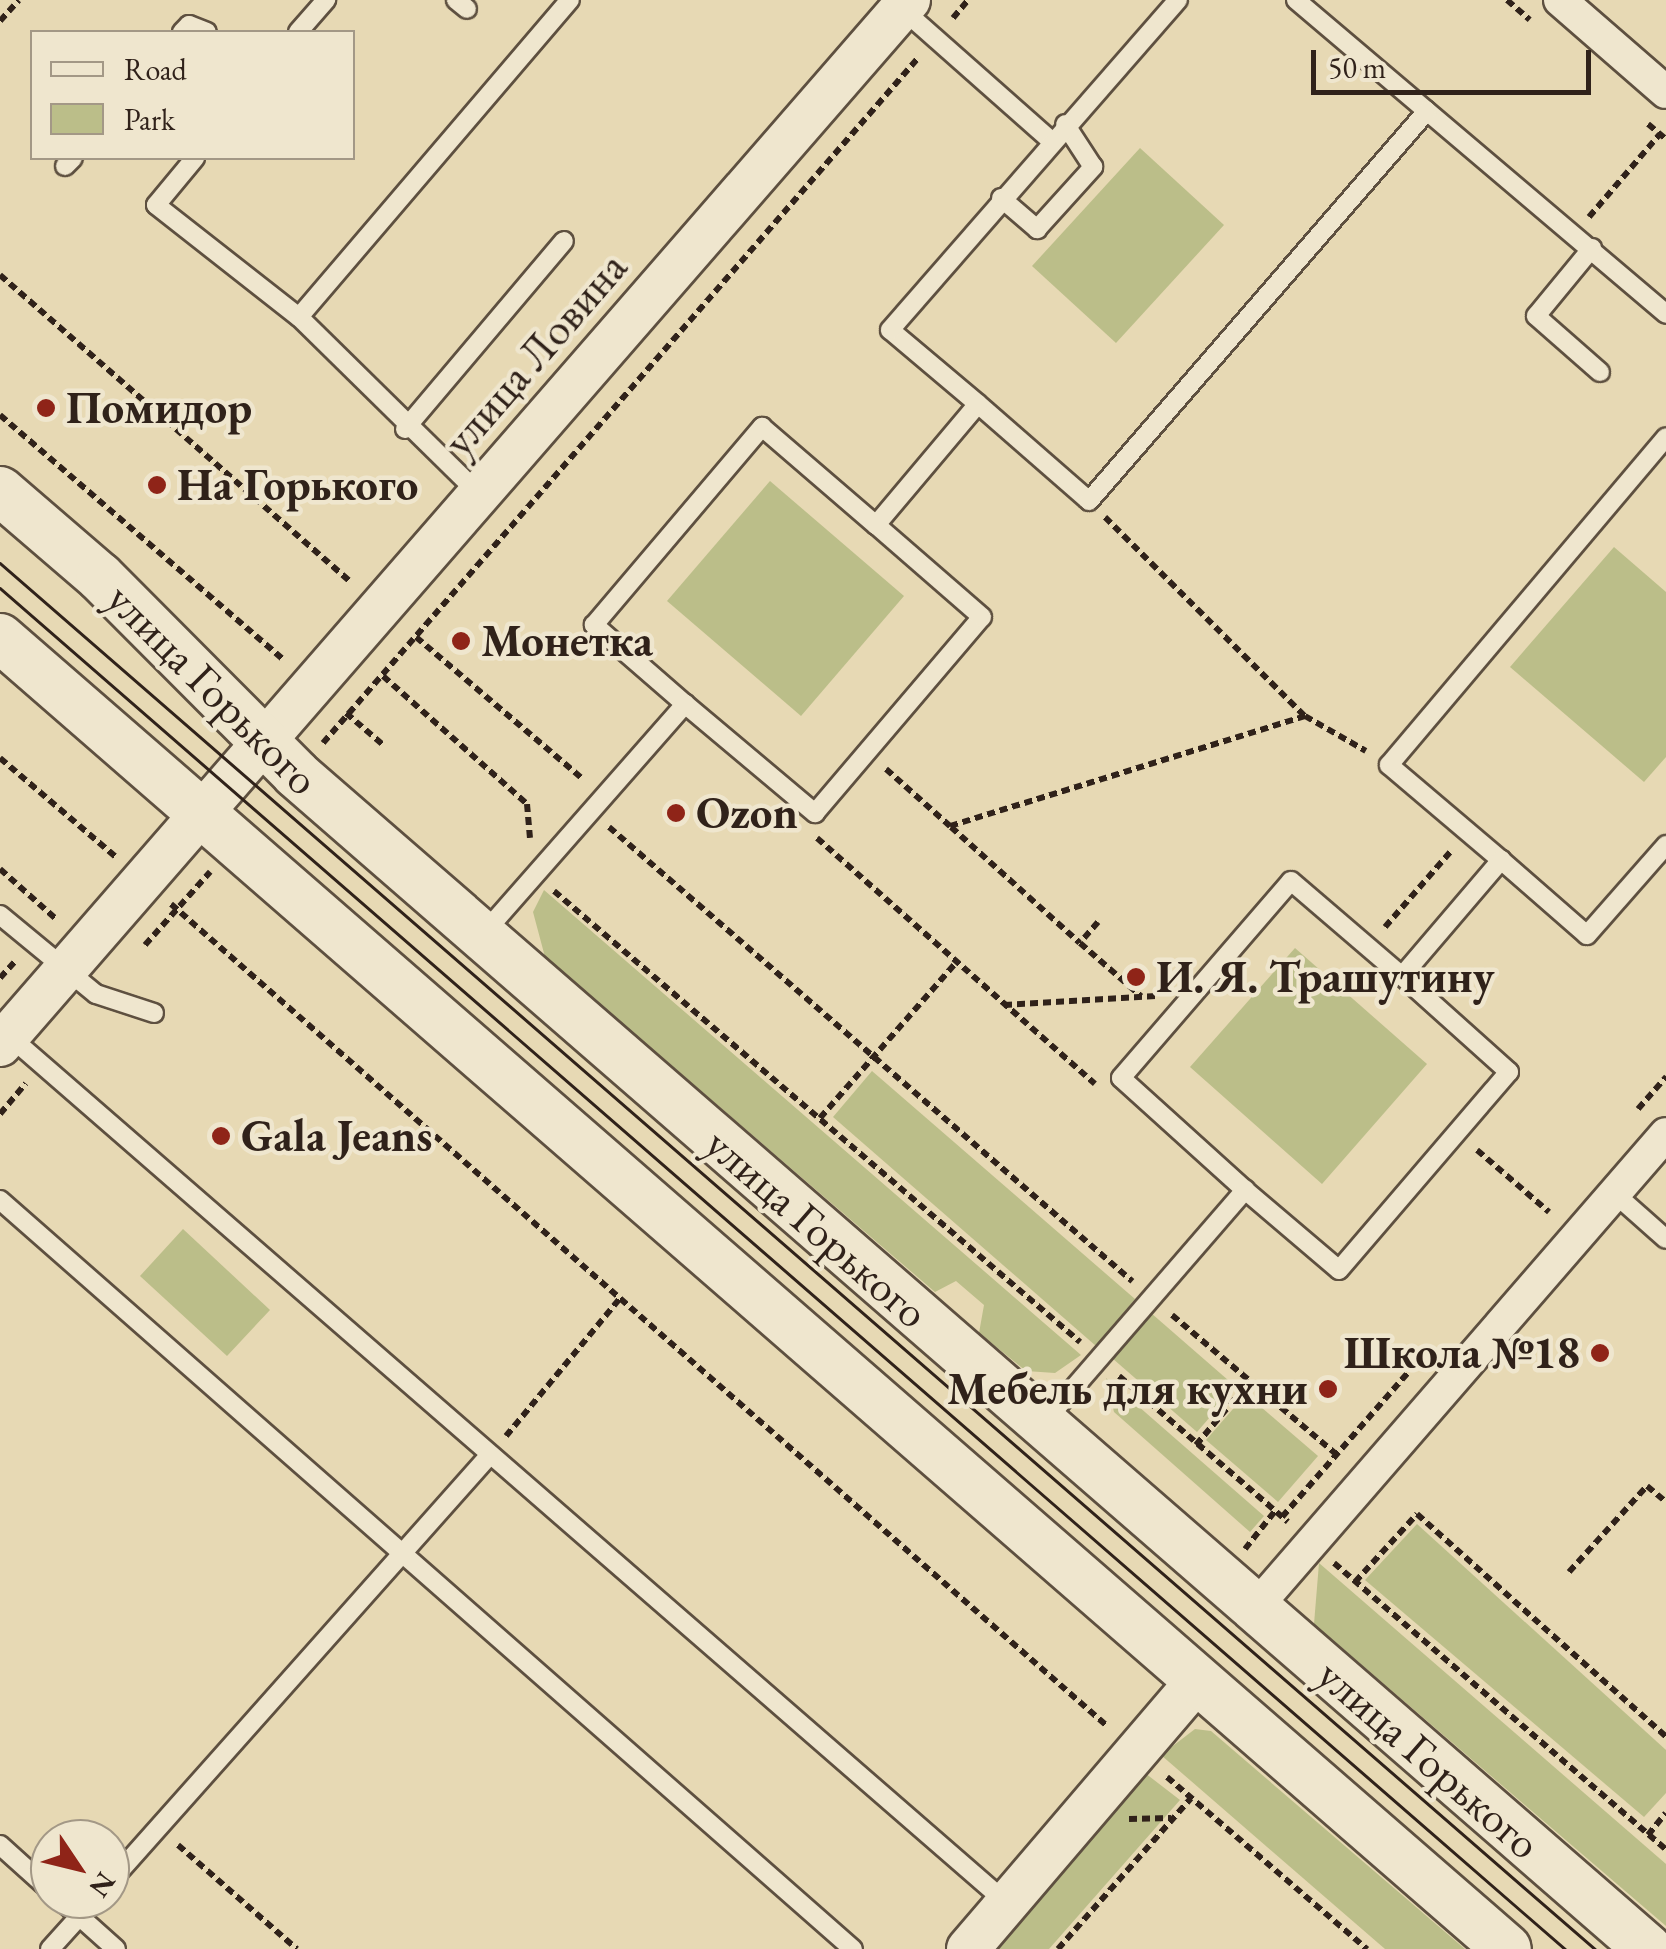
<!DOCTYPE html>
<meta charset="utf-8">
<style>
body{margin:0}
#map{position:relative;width:1666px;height:1949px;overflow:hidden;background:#e7d9b4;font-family:"EB Garamond",serif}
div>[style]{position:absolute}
.green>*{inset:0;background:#bbbe89}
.path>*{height:6px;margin-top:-3px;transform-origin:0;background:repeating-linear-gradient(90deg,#30221a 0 8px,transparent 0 13px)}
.roads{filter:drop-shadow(2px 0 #5e5040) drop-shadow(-2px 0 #5e5040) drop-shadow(0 2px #5e5040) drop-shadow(0 -2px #5e5040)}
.service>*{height:18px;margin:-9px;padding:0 9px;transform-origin:9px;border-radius:9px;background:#efe6ce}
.minor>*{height:32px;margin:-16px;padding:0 16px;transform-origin:16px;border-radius:16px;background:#efe6ce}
.tertiary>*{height:42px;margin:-21px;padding:0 21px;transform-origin:21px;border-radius:21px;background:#efe6ce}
.secondary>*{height:48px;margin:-24px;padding:0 24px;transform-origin:24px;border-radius:24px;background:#efe6ce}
.tram>*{height:2.5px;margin:-1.25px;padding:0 1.25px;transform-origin:1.25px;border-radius:1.25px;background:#30221a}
.dots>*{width:28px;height:28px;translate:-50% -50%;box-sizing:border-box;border:5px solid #efe6ce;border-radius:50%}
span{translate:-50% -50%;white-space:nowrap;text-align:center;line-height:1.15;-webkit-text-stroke:9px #efe6ce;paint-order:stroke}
.street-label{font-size:45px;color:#30221a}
.poi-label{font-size:45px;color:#30221a;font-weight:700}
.left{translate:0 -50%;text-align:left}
.right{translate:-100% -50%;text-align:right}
.legend{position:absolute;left:30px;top:30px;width:325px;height:130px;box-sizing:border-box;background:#efe6ce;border:2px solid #a39886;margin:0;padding:12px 18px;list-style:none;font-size:30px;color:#30221a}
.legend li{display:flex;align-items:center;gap:20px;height:50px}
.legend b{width:50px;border:2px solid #a39886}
.north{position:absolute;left:30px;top:1819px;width:100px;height:100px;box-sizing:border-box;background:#efe6ce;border:2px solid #a39886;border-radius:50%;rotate:125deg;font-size:28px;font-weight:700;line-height:40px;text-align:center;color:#30221a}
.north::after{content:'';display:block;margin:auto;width:35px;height:45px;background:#8f2418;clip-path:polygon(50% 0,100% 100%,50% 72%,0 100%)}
.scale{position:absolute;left:1311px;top:50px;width:280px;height:45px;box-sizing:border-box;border:5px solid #30221a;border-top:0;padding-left:12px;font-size:30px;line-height:35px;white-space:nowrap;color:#30221a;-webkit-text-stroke:8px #efe6ce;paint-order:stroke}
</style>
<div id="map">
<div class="green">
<div style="clip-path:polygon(1140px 148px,1224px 225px,1116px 343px,1032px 266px)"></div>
<div style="clip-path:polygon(770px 481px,904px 596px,801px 716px,667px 601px)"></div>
<div style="clip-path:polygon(1614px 547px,1666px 592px,1666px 757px,1644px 782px,1510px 667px)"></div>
<div style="clip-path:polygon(544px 890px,1081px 1355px,1055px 1373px,1026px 1371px,979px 1333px,984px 1305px,956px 1281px,935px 1292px,545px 957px,533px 912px)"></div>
<div style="clip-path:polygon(1295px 948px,1427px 1064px,1322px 1184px,1190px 1067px)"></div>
<div style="clip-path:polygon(872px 1071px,1135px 1299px,1096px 1346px,833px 1117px)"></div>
<div style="clip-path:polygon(183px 1229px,270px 1310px,227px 1356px,140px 1276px)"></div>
<div style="clip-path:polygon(1151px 1313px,1236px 1387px,1197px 1432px,1112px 1358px)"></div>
<div style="clip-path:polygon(1106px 1378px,1264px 1516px,1250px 1532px,1114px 1412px)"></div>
<div style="clip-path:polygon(1246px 1394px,1318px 1456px,1278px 1502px,1206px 1440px)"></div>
<div style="clip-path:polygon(1417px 1524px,1666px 1750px,1666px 1793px,1644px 1817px,1365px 1580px)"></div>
<div style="clip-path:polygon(1319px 1563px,1666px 1864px,1666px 1926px,1314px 1624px)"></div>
<div style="clip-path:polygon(1195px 1729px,1211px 1731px,1465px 1949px,1385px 1949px,1161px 1755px)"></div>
<div style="clip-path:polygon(1145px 1773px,1180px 1800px,1049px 1949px,996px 1949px)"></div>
</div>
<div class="path">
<div style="left:1507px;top:0;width:30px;rotate:41deg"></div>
<div style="left:953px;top:18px;width:23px;rotate:-50deg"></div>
<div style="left:0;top:21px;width:28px;rotate:-48deg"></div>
<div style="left:1648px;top:124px;width:23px;rotate:40deg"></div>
<div style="left:1589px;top:217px;width:109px;rotate:-49.5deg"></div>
<div style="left:0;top:275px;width:464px;rotate:41.2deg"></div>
<div style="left:0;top:415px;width:374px;rotate:40.8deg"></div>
<div style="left:1105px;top:517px;width:282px;rotate:44.9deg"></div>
<div style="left:1305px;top:716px;width:70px;rotate:29.8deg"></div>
<div style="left:416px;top:637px;width:219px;rotate:40.4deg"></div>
<div style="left:383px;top:676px;width:193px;rotate:41.6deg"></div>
<div style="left:527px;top:804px;width:34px;rotate:85deg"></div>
<div style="left:346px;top:713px;width:48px;rotate:40.7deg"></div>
<div style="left:323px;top:743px;width:907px;rotate:-49.02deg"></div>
<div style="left:0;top:758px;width:153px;rotate:40.5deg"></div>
<div style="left:886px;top:769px;width:86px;rotate:41.7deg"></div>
<div style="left:950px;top:826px;width:372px;rotate:-17.2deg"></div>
<div style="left:609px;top:827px;width:693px;rotate:40.96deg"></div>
<div style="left:951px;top:827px;width:173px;rotate:42deg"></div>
<div style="left:817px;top:838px;width:371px;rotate:41.5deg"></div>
<div style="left:0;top:869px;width:74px;rotate:41.7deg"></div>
<div style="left:554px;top:891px;width:693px;rotate:40.61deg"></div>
<div style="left:171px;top:904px;width:1247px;rotate:41.29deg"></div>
<div style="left:1098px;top:922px;width:28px;rotate:131deg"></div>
<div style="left:1080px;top:943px;width:81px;rotate:41deg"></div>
<div style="left:1385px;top:927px;width:102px;rotate:-49deg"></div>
<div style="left:145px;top:945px;width:98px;rotate:-48.3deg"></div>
<div style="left:0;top:978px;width:24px;rotate:-48deg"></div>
<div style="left:1004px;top:1005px;width:152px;rotate:-3.4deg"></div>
<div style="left:1638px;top:1109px;width:43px;rotate:-48.8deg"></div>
<div style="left:0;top:1114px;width:40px;rotate:-50deg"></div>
<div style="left:820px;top:1118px;width:205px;rotate:-48.8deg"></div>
<div style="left:1477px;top:1150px;width:95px;rotate:40.7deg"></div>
<div style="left:1172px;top:1315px;width:215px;rotate:40.3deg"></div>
<div style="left:1119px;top:1376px;width:223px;rotate:40.8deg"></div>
<div style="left:506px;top:1436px;width:179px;rotate:-50.4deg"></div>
<div style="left:1196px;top:1445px;width:84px;rotate:-49.8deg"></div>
<div style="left:1282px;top:1517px;width:208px;rotate:-48.9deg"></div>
<div style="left:1245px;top:1549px;width:48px;rotate:-51.7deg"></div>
<div style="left:1334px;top:1563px;width:439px;rotate:40.8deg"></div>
<div style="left:1569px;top:1572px;width:116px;rotate:-47.8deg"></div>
<div style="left:1647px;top:1486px;width:25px;rotate:40deg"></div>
<div style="left:1355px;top:1582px;width:92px;rotate:-47.6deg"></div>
<div style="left:1417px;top:1514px;width:334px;rotate:41.8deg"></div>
<div style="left:1167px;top:1777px;width:264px;rotate:40.7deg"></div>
<div style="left:1129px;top:1819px;width:42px;rotate:-1.4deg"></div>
<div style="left:1648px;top:1835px;width:28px;rotate:-51deg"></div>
<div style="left:178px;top:1845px;width:158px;rotate:41.2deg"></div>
<div style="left:1058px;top:1949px;width:201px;rotate:-48.6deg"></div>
</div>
<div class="roads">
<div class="service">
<div style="left:456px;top:0;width:14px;rotate:39deg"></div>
<div style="left:1296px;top:0;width:485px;rotate:40.3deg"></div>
<div style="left:901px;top:8px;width:199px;rotate:41.5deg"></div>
<div style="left:182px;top:32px;width:10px;rotate:-45deg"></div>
<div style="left:189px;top:25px;width:19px;rotate:21deg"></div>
<div style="left:298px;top:32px;width:43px;rotate:-48.8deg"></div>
<div style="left:195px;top:158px;width:61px;rotate:129.7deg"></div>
<div style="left:156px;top:205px;width:182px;rotate:38.1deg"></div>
<div style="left:299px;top:317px;width:252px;rotate:44.5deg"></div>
<div style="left:65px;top:166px;width:11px;rotate:-45deg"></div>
<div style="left:1001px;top:198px;width:48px;rotate:40.7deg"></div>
<div style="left:1037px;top:229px;width:84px;rotate:-47.9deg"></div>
<div style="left:1093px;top:167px;width:51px;rotate:-123.1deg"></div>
<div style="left:1592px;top:248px;width:88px;rotate:129.5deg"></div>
<div style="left:1536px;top:316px;width:85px;rotate:41.2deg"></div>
<div style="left:299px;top:317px;width:417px;rotate:-49.5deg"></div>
<div style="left:978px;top:404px;width:147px;rotate:41.1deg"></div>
<div style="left:1089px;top:501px;width:516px;rotate:-49.09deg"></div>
<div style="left:405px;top:429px;width:246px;rotate:-49.8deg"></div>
<div style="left:685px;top:704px;width:170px;rotate:40deg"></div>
<div style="left:815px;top:813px;width:257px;rotate:-49.6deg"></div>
<div style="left:982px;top:617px;width:140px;rotate:-139deg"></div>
<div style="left:1501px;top:860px;width:147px;rotate:-139.7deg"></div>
<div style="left:1389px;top:765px;width:429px;rotate:-49.8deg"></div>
<div style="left:0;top:915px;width:124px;rotate:39.5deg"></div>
<div style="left:96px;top:994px;width:61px;rotate:18.1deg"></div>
<div style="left:484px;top:933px;width:305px;rotate:-48.7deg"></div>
<div style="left:685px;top:704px;width:121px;rotate:-139deg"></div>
<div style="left:594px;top:625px;width:260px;rotate:-49.7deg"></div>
<div style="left:762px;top:427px;width:150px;rotate:40.7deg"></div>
<div style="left:876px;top:525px;width:158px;rotate:-49.9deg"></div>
<div style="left:978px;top:404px;width:115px;rotate:-139.9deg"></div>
<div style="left:890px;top:330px;width:438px;rotate:-48.9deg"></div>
<div style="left:8px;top:1035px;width:1323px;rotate:40.99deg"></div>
<div style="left:1245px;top:1190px;width:167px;rotate:-137.9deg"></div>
<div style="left:1121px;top:1078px;width:260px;rotate:-49.2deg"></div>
<div style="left:1291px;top:881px;width:146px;rotate:40.6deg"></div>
<div style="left:1614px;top:1193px;width:69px;rotate:41.5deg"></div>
<div style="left:0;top:1200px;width:1135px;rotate:41.29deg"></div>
<div style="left:1045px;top:1421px;width:306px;rotate:-49.1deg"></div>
<div style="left:1245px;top:1190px;width:123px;rotate:40.4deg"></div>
<div style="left:1339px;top:1270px;width:261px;rotate:-49.4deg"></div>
<div style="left:1509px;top:1072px;width:144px;rotate:-138.1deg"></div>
<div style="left:1402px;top:976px;width:153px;rotate:-49.5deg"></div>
<div style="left:1501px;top:860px;width:114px;rotate:41.1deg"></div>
<div style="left:1587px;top:935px;width:120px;rotate:-48.7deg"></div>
<div style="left:0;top:1845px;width:67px;rotate:42deg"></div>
<div style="left:110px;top:1882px;width:569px;rotate:-48.35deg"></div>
<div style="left:60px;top:1899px;width:75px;rotate:41.8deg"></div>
<div style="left:50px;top:1949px;width:67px;rotate:-48deg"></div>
</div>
<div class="minor">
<div style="left:1560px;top:0;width:140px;rotate:41deg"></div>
<div style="left:1255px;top:1608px;width:627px;rotate:-49.07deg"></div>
</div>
<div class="tertiary">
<div style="left:0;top:1045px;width:1385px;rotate:-48.98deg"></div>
<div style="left:968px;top:1949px;width:354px;rotate:-49.5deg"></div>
</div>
<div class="secondary">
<div style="left:0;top:491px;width:132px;rotate:40.7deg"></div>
<div style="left:100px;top:577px;width:278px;rotate:45.1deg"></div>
<div style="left:296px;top:774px;width:1791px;rotate:40.99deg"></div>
<div style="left:0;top:638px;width:1997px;rotate:41.02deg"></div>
</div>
</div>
<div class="tram">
<div style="left:0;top:563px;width:2113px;rotate:40.99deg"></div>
<div style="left:0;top:588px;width:2074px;rotate:41.01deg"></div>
</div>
<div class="dots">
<div style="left:46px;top:408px;background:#8f2418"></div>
<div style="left:157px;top:485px;background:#8f2418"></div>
<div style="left:461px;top:641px;background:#8f2418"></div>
<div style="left:676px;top:813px;background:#8f2418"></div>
<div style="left:1136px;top:977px;background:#8f2418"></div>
<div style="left:221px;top:1136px;background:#8f2418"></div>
<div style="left:1600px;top:1353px;background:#8f2418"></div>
<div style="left:1328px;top:1389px;background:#8f2418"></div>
</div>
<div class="street-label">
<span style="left:535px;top:354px;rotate:-49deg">улица Ловина</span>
<span style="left:213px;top:689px;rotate:45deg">улица Горького</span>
<span style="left:817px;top:1228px;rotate:41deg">улица Горького</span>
<span style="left:1429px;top:1759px;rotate:41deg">улица Горького</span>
</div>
<div class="poi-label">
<span class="left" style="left:66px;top:408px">Помидор</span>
<span class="left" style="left:177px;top:485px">На Горького</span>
<span class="left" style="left:481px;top:641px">Монетка</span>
<span class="left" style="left:696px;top:813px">Ozon</span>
<span class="left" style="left:1156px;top:977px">И. Я. Трашутину</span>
<span class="left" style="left:241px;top:1136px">Gala Jeans</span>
<span class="right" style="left:1580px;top:1353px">Школа №18</span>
<span class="right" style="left:1308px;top:1389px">Мебель для кухни</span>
</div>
<ul class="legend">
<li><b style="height:12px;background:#efe6ce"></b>Road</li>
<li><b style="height:28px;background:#bbbe89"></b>Park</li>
</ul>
<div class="north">N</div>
<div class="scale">50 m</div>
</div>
